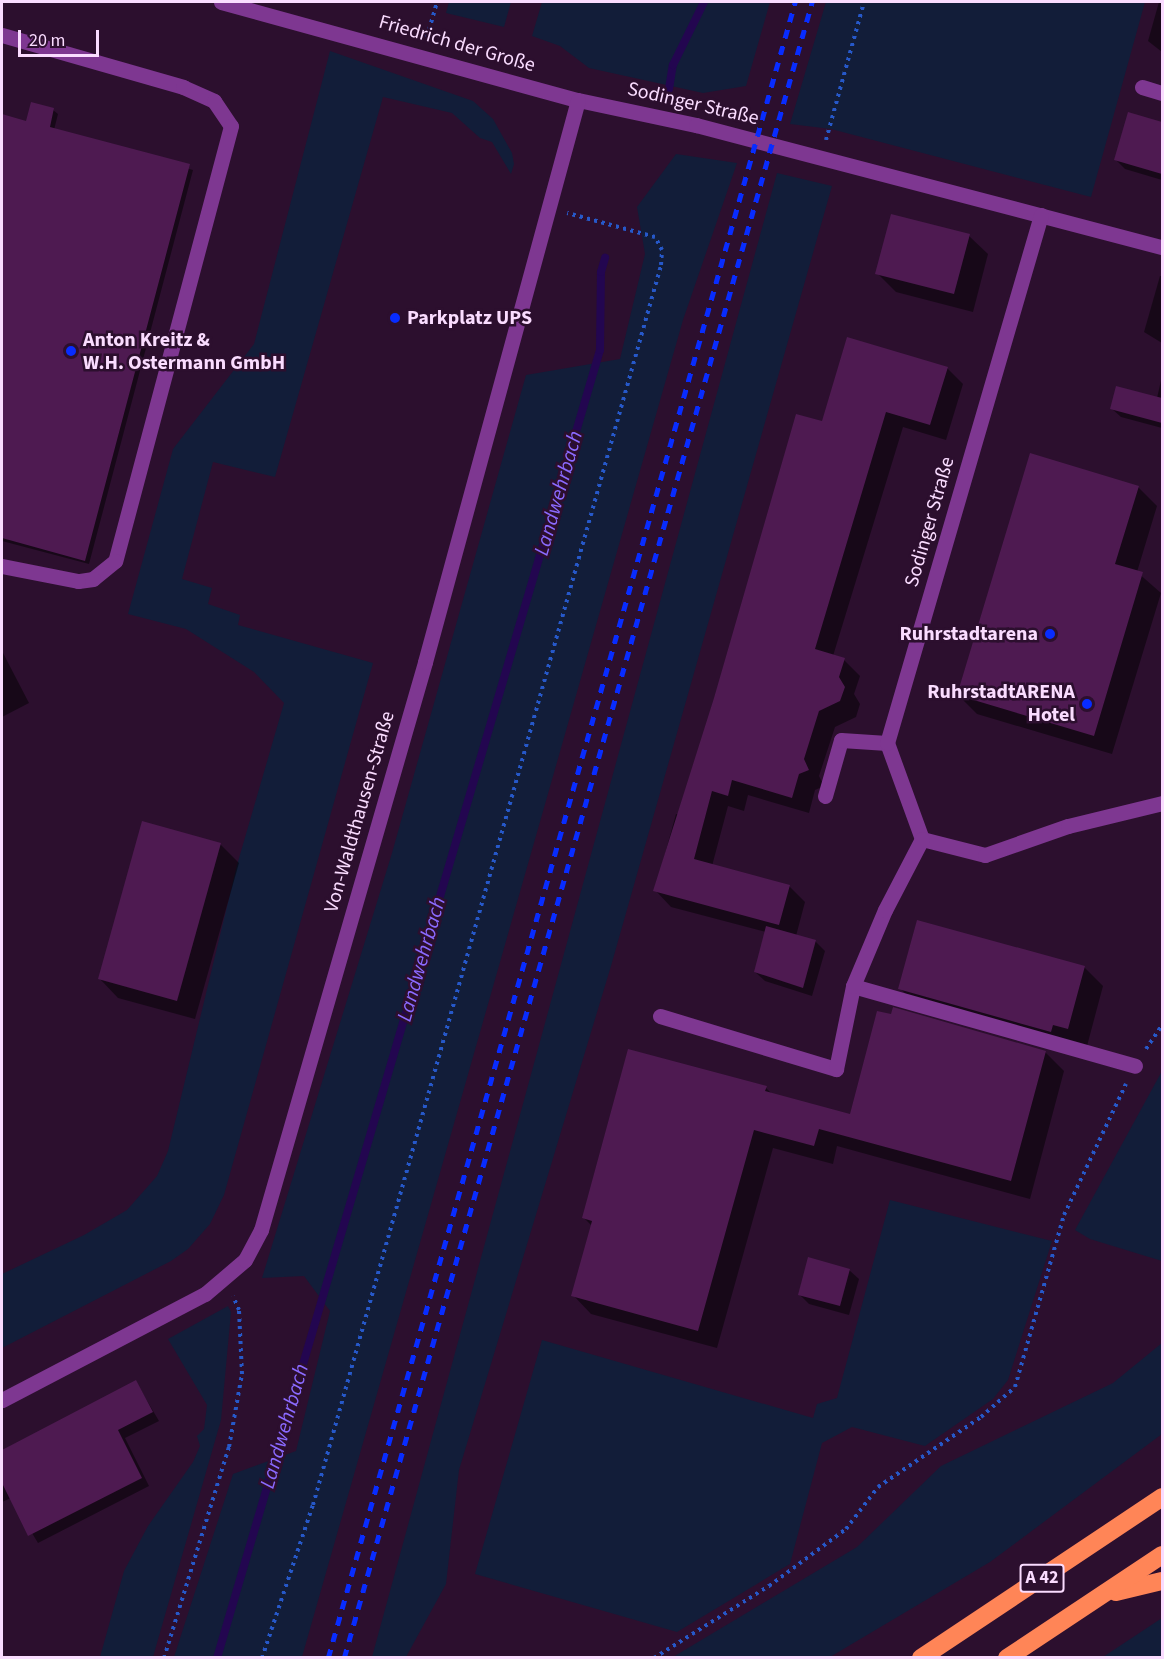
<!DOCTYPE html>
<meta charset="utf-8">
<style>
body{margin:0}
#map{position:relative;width:1164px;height:1659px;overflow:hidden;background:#2c0f2e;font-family:"Source Sans 3",sans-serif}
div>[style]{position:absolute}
.green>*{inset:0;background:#121d39}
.shadow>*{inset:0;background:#0007}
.stream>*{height:8px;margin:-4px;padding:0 4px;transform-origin:4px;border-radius:4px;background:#230650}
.building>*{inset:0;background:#4e1a51}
.path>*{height:4px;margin-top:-2px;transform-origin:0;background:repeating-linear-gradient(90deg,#2658c9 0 3px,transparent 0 7.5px)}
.minor>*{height:15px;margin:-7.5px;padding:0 7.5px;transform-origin:7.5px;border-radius:7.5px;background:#7e3791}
.highway>*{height:18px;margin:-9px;padding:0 9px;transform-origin:9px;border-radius:9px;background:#ff8557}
.rail>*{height:4.5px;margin-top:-2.25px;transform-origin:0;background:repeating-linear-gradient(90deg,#082cff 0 9px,transparent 0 17px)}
.dots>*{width:16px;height:16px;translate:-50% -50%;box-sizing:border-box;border:3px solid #2c0f2e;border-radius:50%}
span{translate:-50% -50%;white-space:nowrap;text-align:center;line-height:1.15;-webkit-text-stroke:5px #2c0f2e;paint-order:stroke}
.shield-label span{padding:2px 4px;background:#2c0f2e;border:2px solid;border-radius:4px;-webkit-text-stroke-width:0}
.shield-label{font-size:18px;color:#fadcff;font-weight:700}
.street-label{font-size:20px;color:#fadcff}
.poi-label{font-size:20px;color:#fadcff;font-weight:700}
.left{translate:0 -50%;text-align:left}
.right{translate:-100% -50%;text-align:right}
.water-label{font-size:21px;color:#8b6aff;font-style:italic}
.frame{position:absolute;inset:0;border:3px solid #fadcff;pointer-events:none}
.scale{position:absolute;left:18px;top:30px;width:81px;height:27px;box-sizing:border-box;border:3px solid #fadcff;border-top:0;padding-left:8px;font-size:18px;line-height:21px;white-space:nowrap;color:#fadcff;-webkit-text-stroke:4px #2c0f2e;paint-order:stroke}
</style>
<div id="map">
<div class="green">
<div style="clip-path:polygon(449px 2px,511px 2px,504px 27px,446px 13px)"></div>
<div style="clip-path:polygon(542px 2px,770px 2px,746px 86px,703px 93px,589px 68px,560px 46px,532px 36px)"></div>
<div style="clip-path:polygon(826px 2px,1145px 2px,1091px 197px,831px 129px,790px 124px)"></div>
<div style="clip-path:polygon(330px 51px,473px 101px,493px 119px,512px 153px,514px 164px,511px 174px,492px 142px,480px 138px,452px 113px,383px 97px,275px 477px,213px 462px,182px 579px,212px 588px,208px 604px,240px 615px,238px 625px,373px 663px,224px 1195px,210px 1224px,188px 1249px,171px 1261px,2px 1348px,2px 1274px,84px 1235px,127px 1210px,157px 1176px,168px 1151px,237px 865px,284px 703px,254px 672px,186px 629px,128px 614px,173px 449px,254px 344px)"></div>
<div style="clip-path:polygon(676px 154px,737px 163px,683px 320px,302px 1657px,174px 1657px,233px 1474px,296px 1451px,330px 1311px,304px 1276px,262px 1278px,392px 853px,526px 375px,620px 359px,645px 254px,637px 207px)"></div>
<div style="clip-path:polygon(777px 173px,832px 186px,611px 966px,459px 1470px,446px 1584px,406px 1657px,372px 1657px)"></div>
<div style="clip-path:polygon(1162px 1071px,1162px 1261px,1090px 1239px,1075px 1230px)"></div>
<div style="clip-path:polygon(890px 1200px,1052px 1241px,1008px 1380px,993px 1399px,925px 1446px,852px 1427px,822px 1443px,790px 1564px,677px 1632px,475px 1574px,542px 1340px,813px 1418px,817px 1404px,837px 1398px)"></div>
<div style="clip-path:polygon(228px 1306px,231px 1312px,221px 1420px,153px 1657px,100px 1657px,124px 1571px,148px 1526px,193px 1462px,200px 1446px,197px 1436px,204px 1429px,207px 1405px,168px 1339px)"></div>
<div style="clip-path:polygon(1162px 1343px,1162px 1434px,990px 1562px,830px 1657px,673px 1657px,857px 1547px,941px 1466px,1113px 1383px)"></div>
<div style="clip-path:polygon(1162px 1618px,1162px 1657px,1103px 1657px)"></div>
</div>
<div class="shadow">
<div style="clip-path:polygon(1159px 2px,1162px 2px,1162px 52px,1148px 41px)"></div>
<div style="clip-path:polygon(53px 110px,58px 114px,54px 130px,193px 170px,89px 564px,2px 541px,2px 116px,27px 122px)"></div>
<div style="clip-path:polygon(1129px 114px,1162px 123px,1162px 180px,1125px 169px,1116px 160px)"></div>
<div style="clip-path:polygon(969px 236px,988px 254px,973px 312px,896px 292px,877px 273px)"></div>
<div style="clip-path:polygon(1160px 276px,1162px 276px,1162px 343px,1144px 332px)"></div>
<div style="clip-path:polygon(947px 368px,963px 384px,946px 440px,903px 427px,833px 656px,844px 660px,860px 676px,854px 694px,860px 704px,856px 717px,835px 727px,819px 776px,824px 786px,815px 790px,809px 813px,748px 795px,744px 811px,728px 806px,712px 866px,789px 886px,805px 902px,796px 936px,815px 941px,825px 951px,812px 996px,765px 981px,755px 972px,766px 932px,671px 907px,655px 890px,676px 814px,680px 815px,823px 423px)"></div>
<div style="clip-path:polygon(1162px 376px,1162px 428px,1121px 417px,1111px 408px,1157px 398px)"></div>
<div style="clip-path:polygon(1138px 487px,1157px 506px,1137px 572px,1161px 593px,1112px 754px,977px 714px,958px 695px)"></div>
<div style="clip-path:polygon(2px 651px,29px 703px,2px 717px)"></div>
<div style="clip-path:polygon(220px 844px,239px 863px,195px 1019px,118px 998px,100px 979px)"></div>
<div style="clip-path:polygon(1084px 967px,1103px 986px,1087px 1046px,918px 1007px,900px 988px)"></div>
<div style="clip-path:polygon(892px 1016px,1045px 1052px,1064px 1071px,1030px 1199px,837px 1146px,833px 1164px,773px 1148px,717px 1348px,591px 1314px,573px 1295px,592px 1226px,584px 1218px,766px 1088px,773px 1095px,851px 1116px)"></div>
<div style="clip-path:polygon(849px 1270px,859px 1279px,849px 1315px,809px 1304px,799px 1294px)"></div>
<div style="clip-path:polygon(136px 1382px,159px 1421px,125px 1438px,149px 1486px,38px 1543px,11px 1498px,2px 1502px,2px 1452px)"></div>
</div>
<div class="stream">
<div style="left:669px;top:89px;width:24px;rotate:-81deg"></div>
<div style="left:673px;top:65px;width:70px;rotate:-63.8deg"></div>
<div style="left:217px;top:1658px;width:1363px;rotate:-73.68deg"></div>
<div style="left:600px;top:350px;width:78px;rotate:-89.3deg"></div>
<div style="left:601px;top:272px;width:15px;rotate:-74deg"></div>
</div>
<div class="building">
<div style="clip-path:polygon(31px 102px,54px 108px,50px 127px,190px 164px,85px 561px,2px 538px,2px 114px,26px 121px)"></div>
<div style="clip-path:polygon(1128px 112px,1162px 122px,1162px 174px,1114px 160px)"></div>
<div style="clip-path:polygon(891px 214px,970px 234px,954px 294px,875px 274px)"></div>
<div style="clip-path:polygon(847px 337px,948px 367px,930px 425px,886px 412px,815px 649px,845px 658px,839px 677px,845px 687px,840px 701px,819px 711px,804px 759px,809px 770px,799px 774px,792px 798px,732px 780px,728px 796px,712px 791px,694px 859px,790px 885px,779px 925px,653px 891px,714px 698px,796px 414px,822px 421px)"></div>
<div style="clip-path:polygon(1116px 386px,1162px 398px,1162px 423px,1110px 409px)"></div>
<div style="clip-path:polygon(1030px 453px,1139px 486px,1115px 564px,1143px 572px,1094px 736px,957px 695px)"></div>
<div style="clip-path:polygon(142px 821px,221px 843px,177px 1001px,98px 979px)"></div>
<div style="clip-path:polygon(917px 920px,1085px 966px,1068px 1029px,1053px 1025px,1051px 1032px,898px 989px)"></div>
<div style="clip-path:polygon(766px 926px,816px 940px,803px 988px,754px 972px)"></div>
<div style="clip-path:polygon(893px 1007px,1046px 1051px,1011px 1181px,819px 1129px,814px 1146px,754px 1130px,698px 1331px,571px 1296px,592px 1221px,582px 1218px,628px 1049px,767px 1086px,765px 1091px,850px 1114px,877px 1011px,891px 1014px)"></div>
<div style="clip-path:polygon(808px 1257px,850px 1269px,840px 1306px,798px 1295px)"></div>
<div style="clip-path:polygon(136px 1380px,153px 1412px,118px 1430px,142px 1478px,28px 1536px,2px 1483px,2px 1450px)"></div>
</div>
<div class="path">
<div style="left:427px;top:37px;width:36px;rotate:-74deg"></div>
<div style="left:826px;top:140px;width:143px;rotate:-74.6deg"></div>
<div style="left:1146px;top:1049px;width:29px;rotate:-56deg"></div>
<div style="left:164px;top:1658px;width:221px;rotate:-72.9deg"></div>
<div style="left:229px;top:1447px;width:74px;rotate:-79.9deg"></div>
<div style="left:242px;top:1374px;width:64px;rotate:-92.7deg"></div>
<div style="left:239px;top:1310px;width:15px;rotate:-113deg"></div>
<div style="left:262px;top:1658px;width:161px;rotate:-71.6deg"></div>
<div style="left:313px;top:1505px;width:1288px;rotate:-74.32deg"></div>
<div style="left:661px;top:265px;width:15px;rotate:-86deg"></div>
<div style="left:662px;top:250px;width:15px;rotate:-118deg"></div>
<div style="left:655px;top:237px;width:91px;rotate:-164.7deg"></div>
<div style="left:654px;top:1658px;width:136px;rotate:-32.1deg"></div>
<div style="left:769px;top:1586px;width:96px;rotate:-36.5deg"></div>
<div style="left:846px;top:1529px;width:53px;rotate:-52.7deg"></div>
<div style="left:878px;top:1487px;width:125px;rotate:-34.2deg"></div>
<div style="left:981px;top:1417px;width:45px;rotate:-41.4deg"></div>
<div style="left:1015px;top:1387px;width:179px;rotate:-74.1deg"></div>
<div style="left:1064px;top:1215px;width:145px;rotate:-64.7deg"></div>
</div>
<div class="minor">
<div style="left:221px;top:2px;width:370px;rotate:15.4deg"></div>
<div style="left:578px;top:100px;width:121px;rotate:12deg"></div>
<div style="left:696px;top:125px;width:482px;rotate:14.7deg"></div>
<div style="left:2px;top:35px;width:188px;rotate:16deg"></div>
<div style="left:183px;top:87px;width:34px;rotate:24deg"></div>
<div style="left:214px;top:101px;width:30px;rotate:56deg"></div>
<div style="left:231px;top:126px;width:450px;rotate:104.9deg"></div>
<div style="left:115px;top:561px;width:28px;rotate:141deg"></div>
<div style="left:93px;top:579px;width:15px;rotate:172deg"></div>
<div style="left:78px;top:581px;width:77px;rotate:-168.8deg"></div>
<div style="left:1142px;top:87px;width:21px;rotate:17deg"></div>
<div style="left:825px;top:796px;width:58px;rotate:-74.1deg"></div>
<div style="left:841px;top:740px;width:46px;rotate:3.7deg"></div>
<div style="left:922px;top:839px;width:102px;rotate:-110deg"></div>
<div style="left:887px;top:743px;width:550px;rotate:-73.74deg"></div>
<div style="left:922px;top:839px;width:65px;rotate:14.3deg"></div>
<div style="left:985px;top:855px;width:88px;rotate:-19.3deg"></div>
<div style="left:1068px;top:826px;width:97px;rotate:-13.7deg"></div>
<div style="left:853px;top:986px;width:293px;rotate:15.8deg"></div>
<div style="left:660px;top:1016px;width:184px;rotate:16.8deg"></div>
<div style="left:836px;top:1069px;width:85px;rotate:-78.4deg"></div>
<div style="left:853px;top:986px;width:82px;rotate:-67.2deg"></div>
<div style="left:885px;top:910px;width:80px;rotate:-62.5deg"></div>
<div style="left:2px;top:1400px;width:229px;rotate:-27.6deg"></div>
<div style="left:205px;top:1294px;width:52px;rotate:-40.4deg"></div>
<div style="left:245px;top:1260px;width:34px;rotate:-62deg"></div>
<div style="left:261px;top:1230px;width:591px;rotate:-73.89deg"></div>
<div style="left:425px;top:662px;width:582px;rotate:-74.77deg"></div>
</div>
<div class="highway">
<div style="left:1116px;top:1592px;width:47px;rotate:-13.4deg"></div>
<div style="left:921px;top:1658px;width:290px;rotate:-33.7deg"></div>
<div style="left:1007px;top:1658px;width:186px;rotate:-33.6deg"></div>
</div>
<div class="rail">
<div style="left:328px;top:1658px;width:1721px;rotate:-74.25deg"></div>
<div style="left:344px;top:1658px;width:1721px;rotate:-74.22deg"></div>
</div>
<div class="dots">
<div style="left:395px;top:318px;background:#082cff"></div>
<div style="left:71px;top:351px;background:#082cff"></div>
<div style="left:1050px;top:634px;background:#082cff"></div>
<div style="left:1087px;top:704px;background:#082cff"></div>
</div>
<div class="shield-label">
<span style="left:1042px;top:1578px">A 42</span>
</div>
<div class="street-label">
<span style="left:457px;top:44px;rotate:16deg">Friedrich der Große</span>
<span style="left:693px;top:104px;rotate:13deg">Sodinger Straße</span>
<span style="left:930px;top:522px;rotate:-74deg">Sodinger Straße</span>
<span style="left:360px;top:812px;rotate:-74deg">Von-Waldthausen-Straße</span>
</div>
<div class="poi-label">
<span class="left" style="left:407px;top:318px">Parkplatz UPS</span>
<span class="left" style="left:83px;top:352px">Anton Kreitz &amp;<br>W.H. Ostermann GmbH</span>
<span class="right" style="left:1038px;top:634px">Ruhrstadtarena</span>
<span class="right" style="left:1075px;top:704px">RuhrstadtARENA<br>Hotel</span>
</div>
<div class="water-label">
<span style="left:558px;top:493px;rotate:-74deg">Landwehrbach</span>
<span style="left:421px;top:959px;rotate:-74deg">Landwehrbach</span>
<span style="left:284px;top:1426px;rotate:-74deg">Landwehrbach</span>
</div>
<div class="frame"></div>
<div class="scale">20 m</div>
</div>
